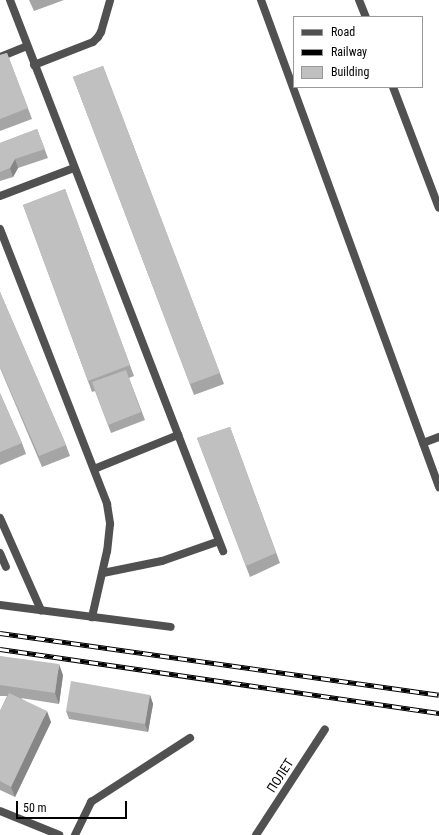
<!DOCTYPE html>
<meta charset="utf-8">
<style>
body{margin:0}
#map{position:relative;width:439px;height:835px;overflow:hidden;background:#fff;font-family:"Roboto Condensed",sans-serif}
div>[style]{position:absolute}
.service>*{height:8px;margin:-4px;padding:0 4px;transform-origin:4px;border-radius:4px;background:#515151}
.minor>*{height:8px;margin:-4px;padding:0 4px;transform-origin:4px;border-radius:4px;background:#515151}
.rail>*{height:4.5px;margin-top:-2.25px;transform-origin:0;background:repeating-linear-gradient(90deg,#fff 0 9px,#000 0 18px);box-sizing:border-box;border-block:1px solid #000}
.wall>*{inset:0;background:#a5a5a5}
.shaded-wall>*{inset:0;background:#868686}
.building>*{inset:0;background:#c0c0c0}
span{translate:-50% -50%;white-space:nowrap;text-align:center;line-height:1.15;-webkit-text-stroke:3px #fff;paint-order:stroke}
.street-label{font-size:13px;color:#000}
.legend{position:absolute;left:293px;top:16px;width:130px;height:72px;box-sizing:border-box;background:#fff;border:1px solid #999;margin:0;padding:5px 7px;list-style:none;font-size:12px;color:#000}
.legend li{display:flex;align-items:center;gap:8px;height:20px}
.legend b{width:20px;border:1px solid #999}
.scale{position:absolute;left:16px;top:801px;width:111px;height:18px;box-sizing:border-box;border:2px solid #000;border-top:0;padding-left:5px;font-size:12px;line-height:14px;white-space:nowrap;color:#000;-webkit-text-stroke:3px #fff;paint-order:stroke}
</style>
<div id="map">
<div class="service">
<div style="left:10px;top:0;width:591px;rotate:68.86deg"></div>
<div style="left:261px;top:0;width:519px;rotate:69.92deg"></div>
<div style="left:359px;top:0;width:18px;rotate:68deg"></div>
<div style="left:0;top:57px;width:29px;rotate:-22deg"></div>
<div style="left:34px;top:65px;width:63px;rotate:-21.3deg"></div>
<div style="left:93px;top:42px;width:7px;rotate:-45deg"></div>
<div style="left:98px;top:37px;width:6px;rotate:-59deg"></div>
<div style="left:101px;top:32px;width:33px;rotate:-74deg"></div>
<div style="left:393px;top:87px;width:129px;rotate:69.2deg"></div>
<div style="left:0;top:196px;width:79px;rotate:-20.7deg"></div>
<div style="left:0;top:229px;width:295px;rotate:68.7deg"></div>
<div style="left:107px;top:504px;width:20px;rotate:81deg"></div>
<div style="left:110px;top:524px;width:27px;rotate:96deg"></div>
<div style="left:107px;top:551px;width:68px;rotate:102.8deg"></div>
<div style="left:423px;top:443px;width:17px;rotate:-21deg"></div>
<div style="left:94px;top:469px;width:91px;rotate:-22deg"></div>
<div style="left:0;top:518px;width:101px;rotate:66deg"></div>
<div style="left:0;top:553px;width:15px;rotate:67deg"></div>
<div style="left:103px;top:573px;width:60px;rotate:-11.5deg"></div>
<div style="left:162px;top:561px;width:60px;rotate:-19.3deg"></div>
<div style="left:75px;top:835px;width:37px;rotate:-64deg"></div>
<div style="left:91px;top:802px;width:118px;rotate:-32.9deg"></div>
<div style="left:256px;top:835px;width:126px;rotate:-56.9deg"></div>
</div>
<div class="minor">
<div style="left:0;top:605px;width:172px;rotate:7.3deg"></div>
<div style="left:0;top:811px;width:64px;rotate:22.1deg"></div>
</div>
<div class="rail">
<div style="left:0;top:633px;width:443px;rotate:8deg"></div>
<div style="left:0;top:649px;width:444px;rotate:8.3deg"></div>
</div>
<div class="wall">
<div style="clip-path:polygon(29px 0,64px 0,34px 11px)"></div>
<div style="clip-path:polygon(7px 53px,32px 119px,0 131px,0 55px)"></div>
<div style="clip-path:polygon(103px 66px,224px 384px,194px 395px,73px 77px)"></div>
<div style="clip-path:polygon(37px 129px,48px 158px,18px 168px,13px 177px,0 181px,0 143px)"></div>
<div style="clip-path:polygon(65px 189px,134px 376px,129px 378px,145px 420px,111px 433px,95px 391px,92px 392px,23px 205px)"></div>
<div style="clip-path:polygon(0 292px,66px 445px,70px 456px,42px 467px,0 368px)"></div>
<div style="clip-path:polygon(0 393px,22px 443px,26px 454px,0 465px)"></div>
<div style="clip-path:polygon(230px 427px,280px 563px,250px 577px,197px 438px)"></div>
<div style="clip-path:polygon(0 656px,63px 675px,59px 704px,21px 698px,51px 722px,15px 797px,0 790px,0 711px,7px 696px,0 696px)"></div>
<div style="clip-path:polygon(150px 695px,153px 704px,148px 732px,69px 719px,66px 711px)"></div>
</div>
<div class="shaded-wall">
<div style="clip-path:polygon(15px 159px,18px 168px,13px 177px,10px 168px)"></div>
<div style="clip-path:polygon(59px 664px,63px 675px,59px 704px,55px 693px)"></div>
<div style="clip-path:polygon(150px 695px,153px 704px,148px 732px,145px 724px)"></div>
<div style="clip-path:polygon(47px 711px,51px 722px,15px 797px,11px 787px)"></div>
</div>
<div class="building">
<div style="clip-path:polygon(7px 53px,28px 108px,0 119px,0 55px)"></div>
<div style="clip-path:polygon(103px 66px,220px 373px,190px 384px,73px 77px)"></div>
<div style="clip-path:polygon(37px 129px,45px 149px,15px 159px,10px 168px,0 172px,0 143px)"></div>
<div style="clip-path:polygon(65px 189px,130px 365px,88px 381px,23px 205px)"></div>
<div style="clip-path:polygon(0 292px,66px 445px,39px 456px,0 367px)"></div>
<div style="clip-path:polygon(126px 370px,141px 412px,108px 425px,92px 382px)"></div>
<div style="clip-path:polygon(0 393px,22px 443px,0 452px)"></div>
<div style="clip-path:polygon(230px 427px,276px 553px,246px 566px,197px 438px)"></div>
<div style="clip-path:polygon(0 656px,59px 664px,55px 693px,0 685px)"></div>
<div style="clip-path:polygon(71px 681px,150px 695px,145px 724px,66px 711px)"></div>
<div style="clip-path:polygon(9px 693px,47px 711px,11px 787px,0 781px,0 711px)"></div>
</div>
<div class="street-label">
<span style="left:281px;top:776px;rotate:-57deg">ПОЛЕТ</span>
</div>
<ul class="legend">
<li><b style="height:5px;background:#515151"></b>Road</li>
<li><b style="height:5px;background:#000"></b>Railway</li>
<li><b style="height:11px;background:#c0c0c0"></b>Building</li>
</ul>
<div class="scale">50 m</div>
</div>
